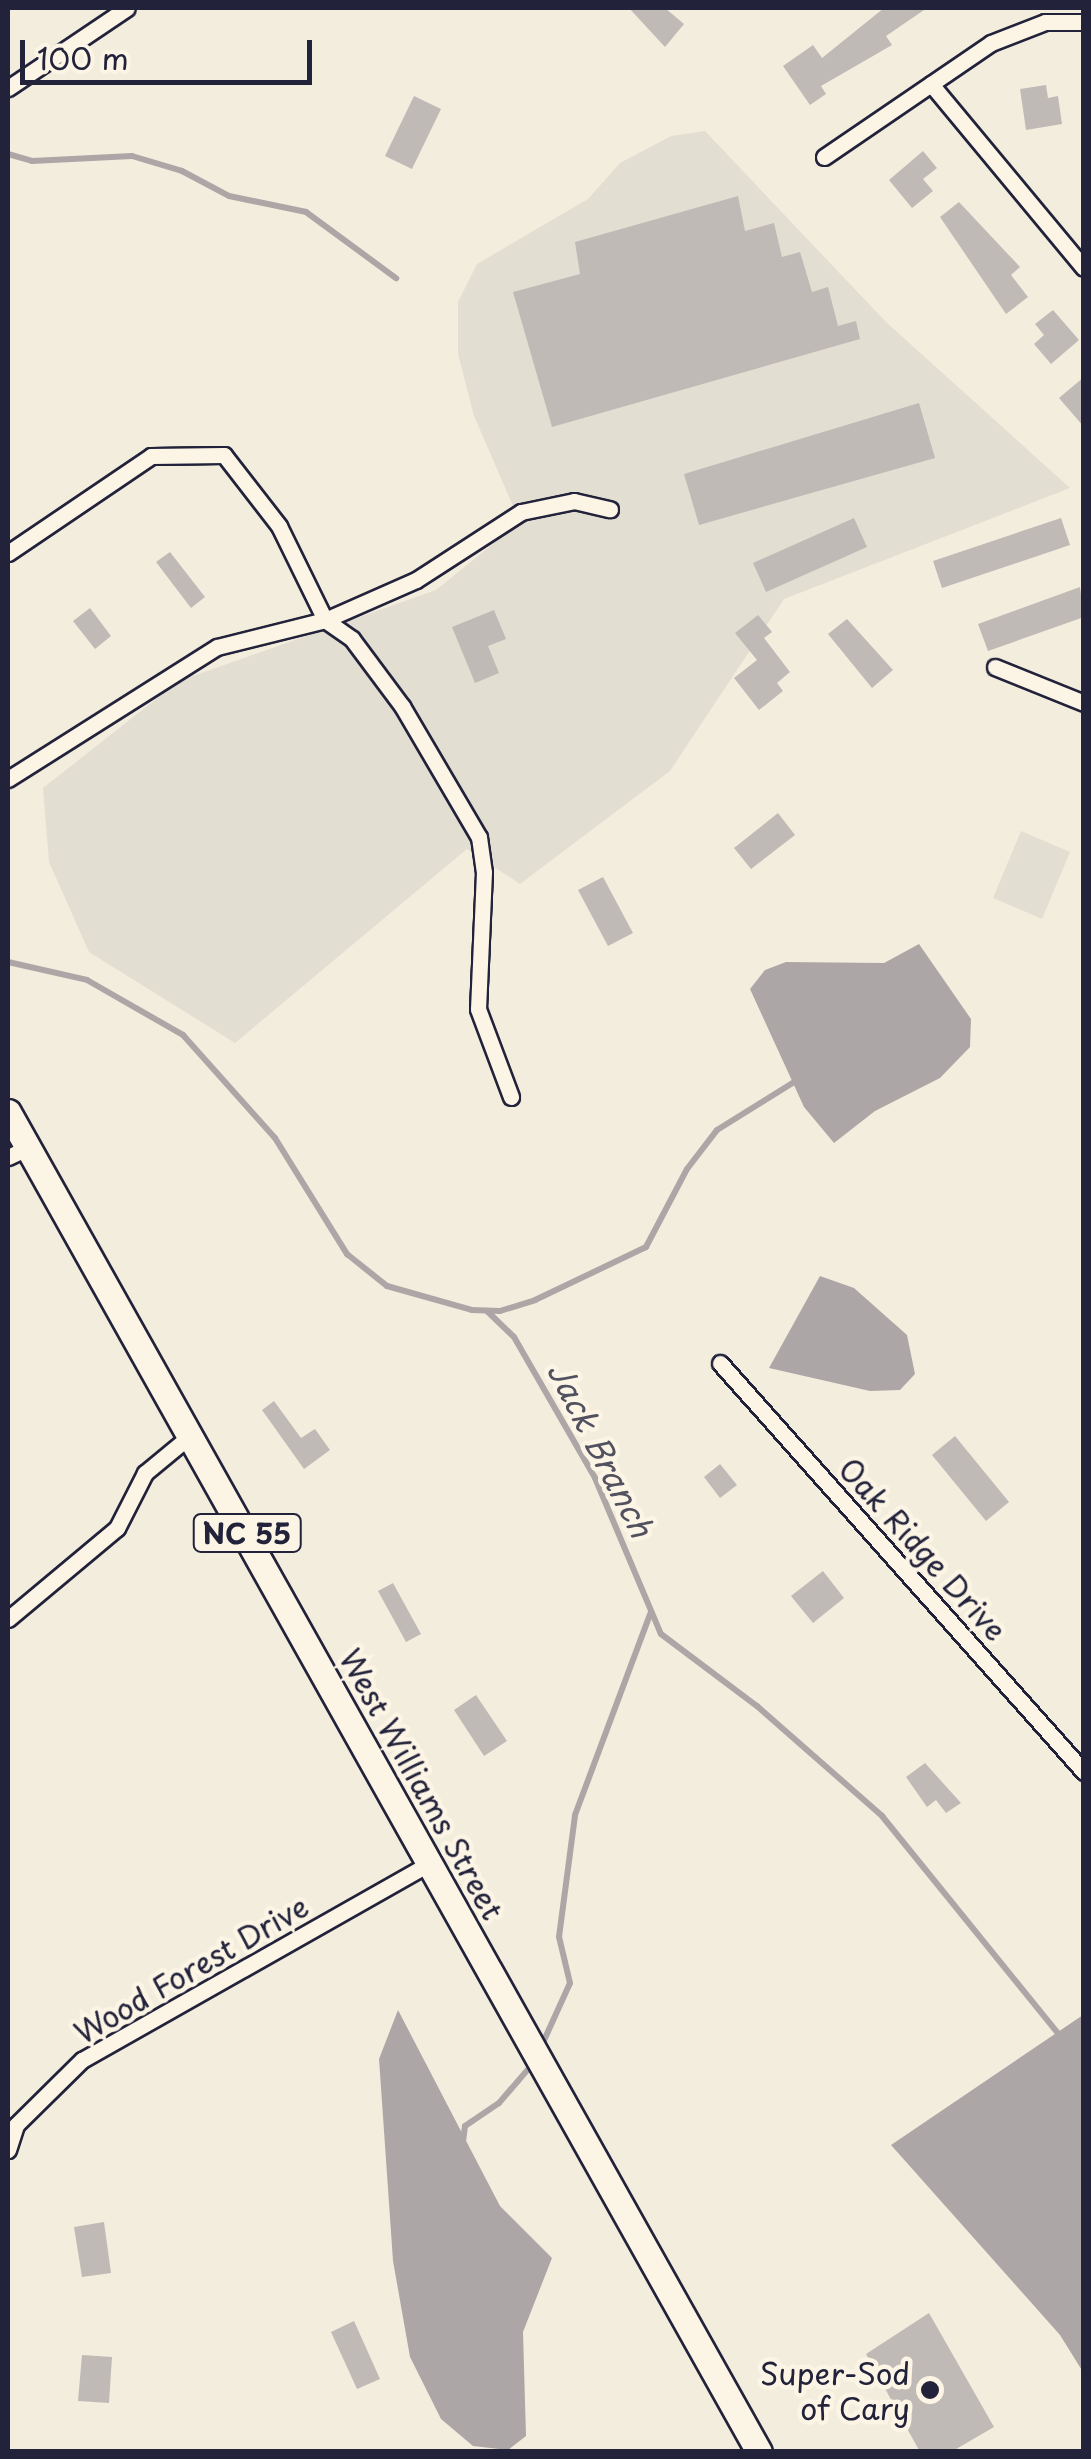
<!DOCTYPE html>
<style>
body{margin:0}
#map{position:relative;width:1091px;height:2459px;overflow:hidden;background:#f3edde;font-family:"Playpen Sans",sans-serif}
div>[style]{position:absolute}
.built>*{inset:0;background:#e3ded2}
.water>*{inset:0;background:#aca7a6}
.stream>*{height:6px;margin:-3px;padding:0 3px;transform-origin:3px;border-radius:3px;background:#aca7a6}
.building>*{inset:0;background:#bfbab6}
.roads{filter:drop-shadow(2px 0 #22223b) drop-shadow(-2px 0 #22223b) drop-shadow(0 2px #22223b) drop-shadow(0 -2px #22223b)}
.minor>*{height:15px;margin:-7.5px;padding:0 7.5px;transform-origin:7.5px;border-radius:7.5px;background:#fcf5e5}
.primary>*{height:25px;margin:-12.5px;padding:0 12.5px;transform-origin:12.5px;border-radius:12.5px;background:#fcf5e5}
.dots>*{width:28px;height:28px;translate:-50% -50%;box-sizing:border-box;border:5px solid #fcf5e5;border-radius:50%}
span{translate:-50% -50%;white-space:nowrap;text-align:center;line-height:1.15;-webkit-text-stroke:9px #fcf5e5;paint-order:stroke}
.shield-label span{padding:2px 8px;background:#fcf5e5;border:2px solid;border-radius:8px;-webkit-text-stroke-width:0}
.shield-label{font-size:28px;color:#22223b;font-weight:700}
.street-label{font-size:30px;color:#22223b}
.poi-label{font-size:30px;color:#22223b}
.right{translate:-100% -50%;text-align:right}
.water-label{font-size:32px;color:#525160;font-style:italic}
.frame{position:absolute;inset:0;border:10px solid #22223b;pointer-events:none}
.scale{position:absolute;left:20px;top:40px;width:292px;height:45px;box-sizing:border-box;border:5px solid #22223b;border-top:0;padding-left:12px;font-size:30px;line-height:35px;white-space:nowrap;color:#22223b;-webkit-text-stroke:8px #fcf5e5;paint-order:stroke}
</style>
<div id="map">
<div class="built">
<div style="clip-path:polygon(705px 131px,886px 322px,1070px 488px,784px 599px,670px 771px,520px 884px,467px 849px,235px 1043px,89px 952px,49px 862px,43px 788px,179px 681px,436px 590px,520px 522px,474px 416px,458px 354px,458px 302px,477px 264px,588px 199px,620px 163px,671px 136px)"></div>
<div style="clip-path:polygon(1021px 831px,1070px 852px,1042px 919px,993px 898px)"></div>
</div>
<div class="water">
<div style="clip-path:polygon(919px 944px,971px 1019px,970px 1047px,940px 1078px,875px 1111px,834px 1143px,804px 1107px,750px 989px,765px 970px,786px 962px,884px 963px)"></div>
<div style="clip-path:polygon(820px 1276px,854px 1288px,907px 1335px,915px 1374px,900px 1390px,870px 1391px,769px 1368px)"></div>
<div style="clip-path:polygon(398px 2010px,500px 2206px,552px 2258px,523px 2332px,526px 2436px,508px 2450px,473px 2446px,441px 2419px,410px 2357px,393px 2261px,379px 2059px)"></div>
<div style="clip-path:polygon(1083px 2015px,1083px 2372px,1060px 2335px,891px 2145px)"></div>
</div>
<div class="stream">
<div style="left:8px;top:154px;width:25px;rotate:16deg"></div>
<div style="left:32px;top:161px;width:100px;rotate:-2.9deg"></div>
<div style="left:132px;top:156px;width:52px;rotate:16.7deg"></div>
<div style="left:182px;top:171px;width:53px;rotate:28deg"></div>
<div style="left:229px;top:196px;width:79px;rotate:11.7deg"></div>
<div style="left:306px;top:212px;width:112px;rotate:36.3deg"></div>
<div style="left:8px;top:962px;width:81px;rotate:12.8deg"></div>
<div style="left:87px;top:980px;width:111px;rotate:29.8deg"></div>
<div style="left:183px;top:1035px;width:138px;rotate:48.2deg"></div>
<div style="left:275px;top:1138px;width:137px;rotate:58.2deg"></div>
<div style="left:347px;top:1254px;width:51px;rotate:38.7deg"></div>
<div style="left:387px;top:1286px;width:88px;rotate:15.8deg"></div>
<div style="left:472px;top:1310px;width:28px;rotate:2deg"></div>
<div style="left:500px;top:1311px;width:37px;rotate:-17deg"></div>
<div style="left:535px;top:1300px;width:123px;rotate:-25.5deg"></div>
<div style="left:646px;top:1247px;width:88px;rotate:-62.3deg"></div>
<div style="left:687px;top:1169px;width:49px;rotate:-52.4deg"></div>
<div style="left:717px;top:1130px;width:97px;rotate:-31.9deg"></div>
<div style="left:487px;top:1311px;width:37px;rotate:44deg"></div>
<div style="left:514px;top:1337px;width:163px;rotate:60.1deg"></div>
<div style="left:595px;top:1478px;width:169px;rotate:67.1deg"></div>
<div style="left:661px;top:1634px;width:120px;rotate:36.9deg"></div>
<div style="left:757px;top:1706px;width:167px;rotate:41.3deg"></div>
<div style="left:882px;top:1816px;width:286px;rotate:51deg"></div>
<div style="left:541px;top:2047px;width:70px;rotate:-65.6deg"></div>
<div style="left:570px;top:1983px;width:47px;rotate:-103.4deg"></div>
<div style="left:559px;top:1937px;width:123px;rotate:-82.5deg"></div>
<div style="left:575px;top:1815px;width:215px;rotate:-69.5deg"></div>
<div style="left:463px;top:2142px;width:16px;rotate:-83deg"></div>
<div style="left:465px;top:2126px;width:41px;rotate:-34.1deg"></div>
<div style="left:499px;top:2103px;width:48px;rotate:-49.3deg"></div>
</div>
<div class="building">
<div style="clip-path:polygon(629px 8px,665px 8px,684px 24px,665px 47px)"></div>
<div style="clip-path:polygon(884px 8px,927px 8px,886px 36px,892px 45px,821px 86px,826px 94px,810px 105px,783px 66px,813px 45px,822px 58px)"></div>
<div style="clip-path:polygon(1046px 85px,1048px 98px,1058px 96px,1062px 124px,1026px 130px,1020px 89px)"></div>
<div style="clip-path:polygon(414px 96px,441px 109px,412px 169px,385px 156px)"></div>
<div style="clip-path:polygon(923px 151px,937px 168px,923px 179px,933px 191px,912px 208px,889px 180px)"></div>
<div style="clip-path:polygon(738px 196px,745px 231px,774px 223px,782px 257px,800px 252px,812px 292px,828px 287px,838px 326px,856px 321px,860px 339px,552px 427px,513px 292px,580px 274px,575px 242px)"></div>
<div style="clip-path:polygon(959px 202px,1020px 267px,1011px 275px,1028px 297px,1006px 314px,940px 217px)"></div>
<div style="clip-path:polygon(1053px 310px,1079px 340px,1051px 364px,1034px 344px,1044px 335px,1035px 324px)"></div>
<div style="clip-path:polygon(1084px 377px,1084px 427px,1059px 398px)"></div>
<div style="clip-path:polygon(919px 403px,935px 458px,699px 525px,684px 474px)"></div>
<div style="clip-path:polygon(854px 518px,867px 547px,766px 592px,753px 563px)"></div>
<div style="clip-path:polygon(1061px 518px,1070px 545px,942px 588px,933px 561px)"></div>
<div style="clip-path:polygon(170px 552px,205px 597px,191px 608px,156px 562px)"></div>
<div style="clip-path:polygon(1080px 587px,1084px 617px,988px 651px,978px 624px)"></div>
<div style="clip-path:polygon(90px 608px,111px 636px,95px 649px,73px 621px)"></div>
<div style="clip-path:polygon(494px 610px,506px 639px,488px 646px,499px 673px,475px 683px,452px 627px)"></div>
<div style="clip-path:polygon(758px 615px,772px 632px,764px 638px,790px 672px,777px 683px,783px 691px,759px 710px,734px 678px,757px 660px,735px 633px)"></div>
<div style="clip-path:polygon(847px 619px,893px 670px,872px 688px,828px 634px)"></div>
<div style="clip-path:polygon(778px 813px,795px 835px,751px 869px,734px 848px)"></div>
<div style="clip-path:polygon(603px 877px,633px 933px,608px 946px,578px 890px)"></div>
<div style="clip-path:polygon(274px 1401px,301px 1438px,315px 1429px,330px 1450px,304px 1469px,262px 1410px)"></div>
<div style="clip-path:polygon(955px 1436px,1009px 1502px,986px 1521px,932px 1455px)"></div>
<div style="clip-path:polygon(720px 1464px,737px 1485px,720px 1498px,704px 1477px)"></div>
<div style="clip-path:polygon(823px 1571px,844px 1598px,813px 1623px,791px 1596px)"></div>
<div style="clip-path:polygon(393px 1583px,421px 1634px,406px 1642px,378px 1591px)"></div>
<div style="clip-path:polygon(476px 1695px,507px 1741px,484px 1756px,454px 1710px)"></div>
<div style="clip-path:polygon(925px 1763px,961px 1803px,946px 1813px,936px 1800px,927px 1807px,906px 1777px)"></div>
<div style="clip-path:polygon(104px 2222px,111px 2273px,82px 2277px,74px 2227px)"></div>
<div style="clip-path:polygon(929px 2313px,994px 2427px,951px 2452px,920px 2452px,866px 2354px)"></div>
<div style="clip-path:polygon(354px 2321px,380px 2379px,357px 2389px,331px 2332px)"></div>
<div style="clip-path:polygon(82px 2355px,112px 2357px,109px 2403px,78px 2401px)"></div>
</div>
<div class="roads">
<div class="minor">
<div style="left:931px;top:84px;width:239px;rotate:50.3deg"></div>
<div style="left:8px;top:88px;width:143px;rotate:-33.9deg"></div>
<div style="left:824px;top:157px;width:202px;rotate:-34.3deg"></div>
<div style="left:991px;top:43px;width:58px;rotate:-21.3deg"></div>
<div style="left:1045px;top:22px;width:39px"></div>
<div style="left:8px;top:553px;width:173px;rotate:-34.1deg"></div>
<div style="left:151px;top:456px;width:73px;rotate:-0.8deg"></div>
<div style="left:224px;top:455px;width:90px;rotate:52.2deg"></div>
<div style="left:279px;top:526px;width:105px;rotate:63.9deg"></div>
<div style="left:325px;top:620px;width:33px;rotate:35deg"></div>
<div style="left:352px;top:639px;width:84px;rotate:53.3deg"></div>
<div style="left:402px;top:706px;width:152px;rotate:59.6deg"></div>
<div style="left:479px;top:837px;width:35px;rotate:82deg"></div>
<div style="left:484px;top:872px;width:137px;rotate:92.5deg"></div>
<div style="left:478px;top:1009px;width:94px;rotate:69.4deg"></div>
<div style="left:995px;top:667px;width:96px;rotate:22deg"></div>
<div style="left:8px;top:779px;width:247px;rotate:-32.3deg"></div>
<div style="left:217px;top:647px;width:111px;rotate:-14deg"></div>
<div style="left:325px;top:620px;width:99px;rotate:-23.7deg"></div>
<div style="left:416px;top:580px;width:125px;rotate:-32.9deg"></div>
<div style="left:521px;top:512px;width:54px;rotate:-11.7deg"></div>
<div style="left:574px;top:501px;width:37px;rotate:13deg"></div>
<div style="left:8px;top:1157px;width:21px;rotate:-25deg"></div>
<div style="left:720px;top:1363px;width:548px;rotate:48.33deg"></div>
<div style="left:8px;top:1619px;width:142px;rotate:-39.9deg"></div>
<div style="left:117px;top:1528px;width:62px;rotate:-63deg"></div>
<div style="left:145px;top:1473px;width:60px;rotate:-39.6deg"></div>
<div style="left:8px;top:2150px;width:26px;rotate:-72deg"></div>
<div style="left:16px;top:2125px;width:93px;rotate:-44.6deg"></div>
<div style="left:82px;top:2060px;width:399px;rotate:-29.5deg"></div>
</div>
<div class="primary">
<div style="left:8px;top:1112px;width:1536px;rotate:60.73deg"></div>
</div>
</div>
<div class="dots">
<div style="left:930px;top:2390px;background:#22223b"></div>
</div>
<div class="shield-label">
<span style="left:247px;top:1533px">NC 55</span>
</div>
<div class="street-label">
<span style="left:923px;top:1549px;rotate:48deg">Oak Ridge Drive</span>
<span style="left:422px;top:1784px;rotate:61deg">West Williams Street</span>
<span style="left:191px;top:1969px;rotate:-30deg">Wood Forest Drive</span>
</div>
<div class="poi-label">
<span class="right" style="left:910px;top:2390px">Super-Sod<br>of Cary</span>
</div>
<div class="water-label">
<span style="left:601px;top:1449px;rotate:63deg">Jack Branch</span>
</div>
<div class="frame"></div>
<div class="scale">100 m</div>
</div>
